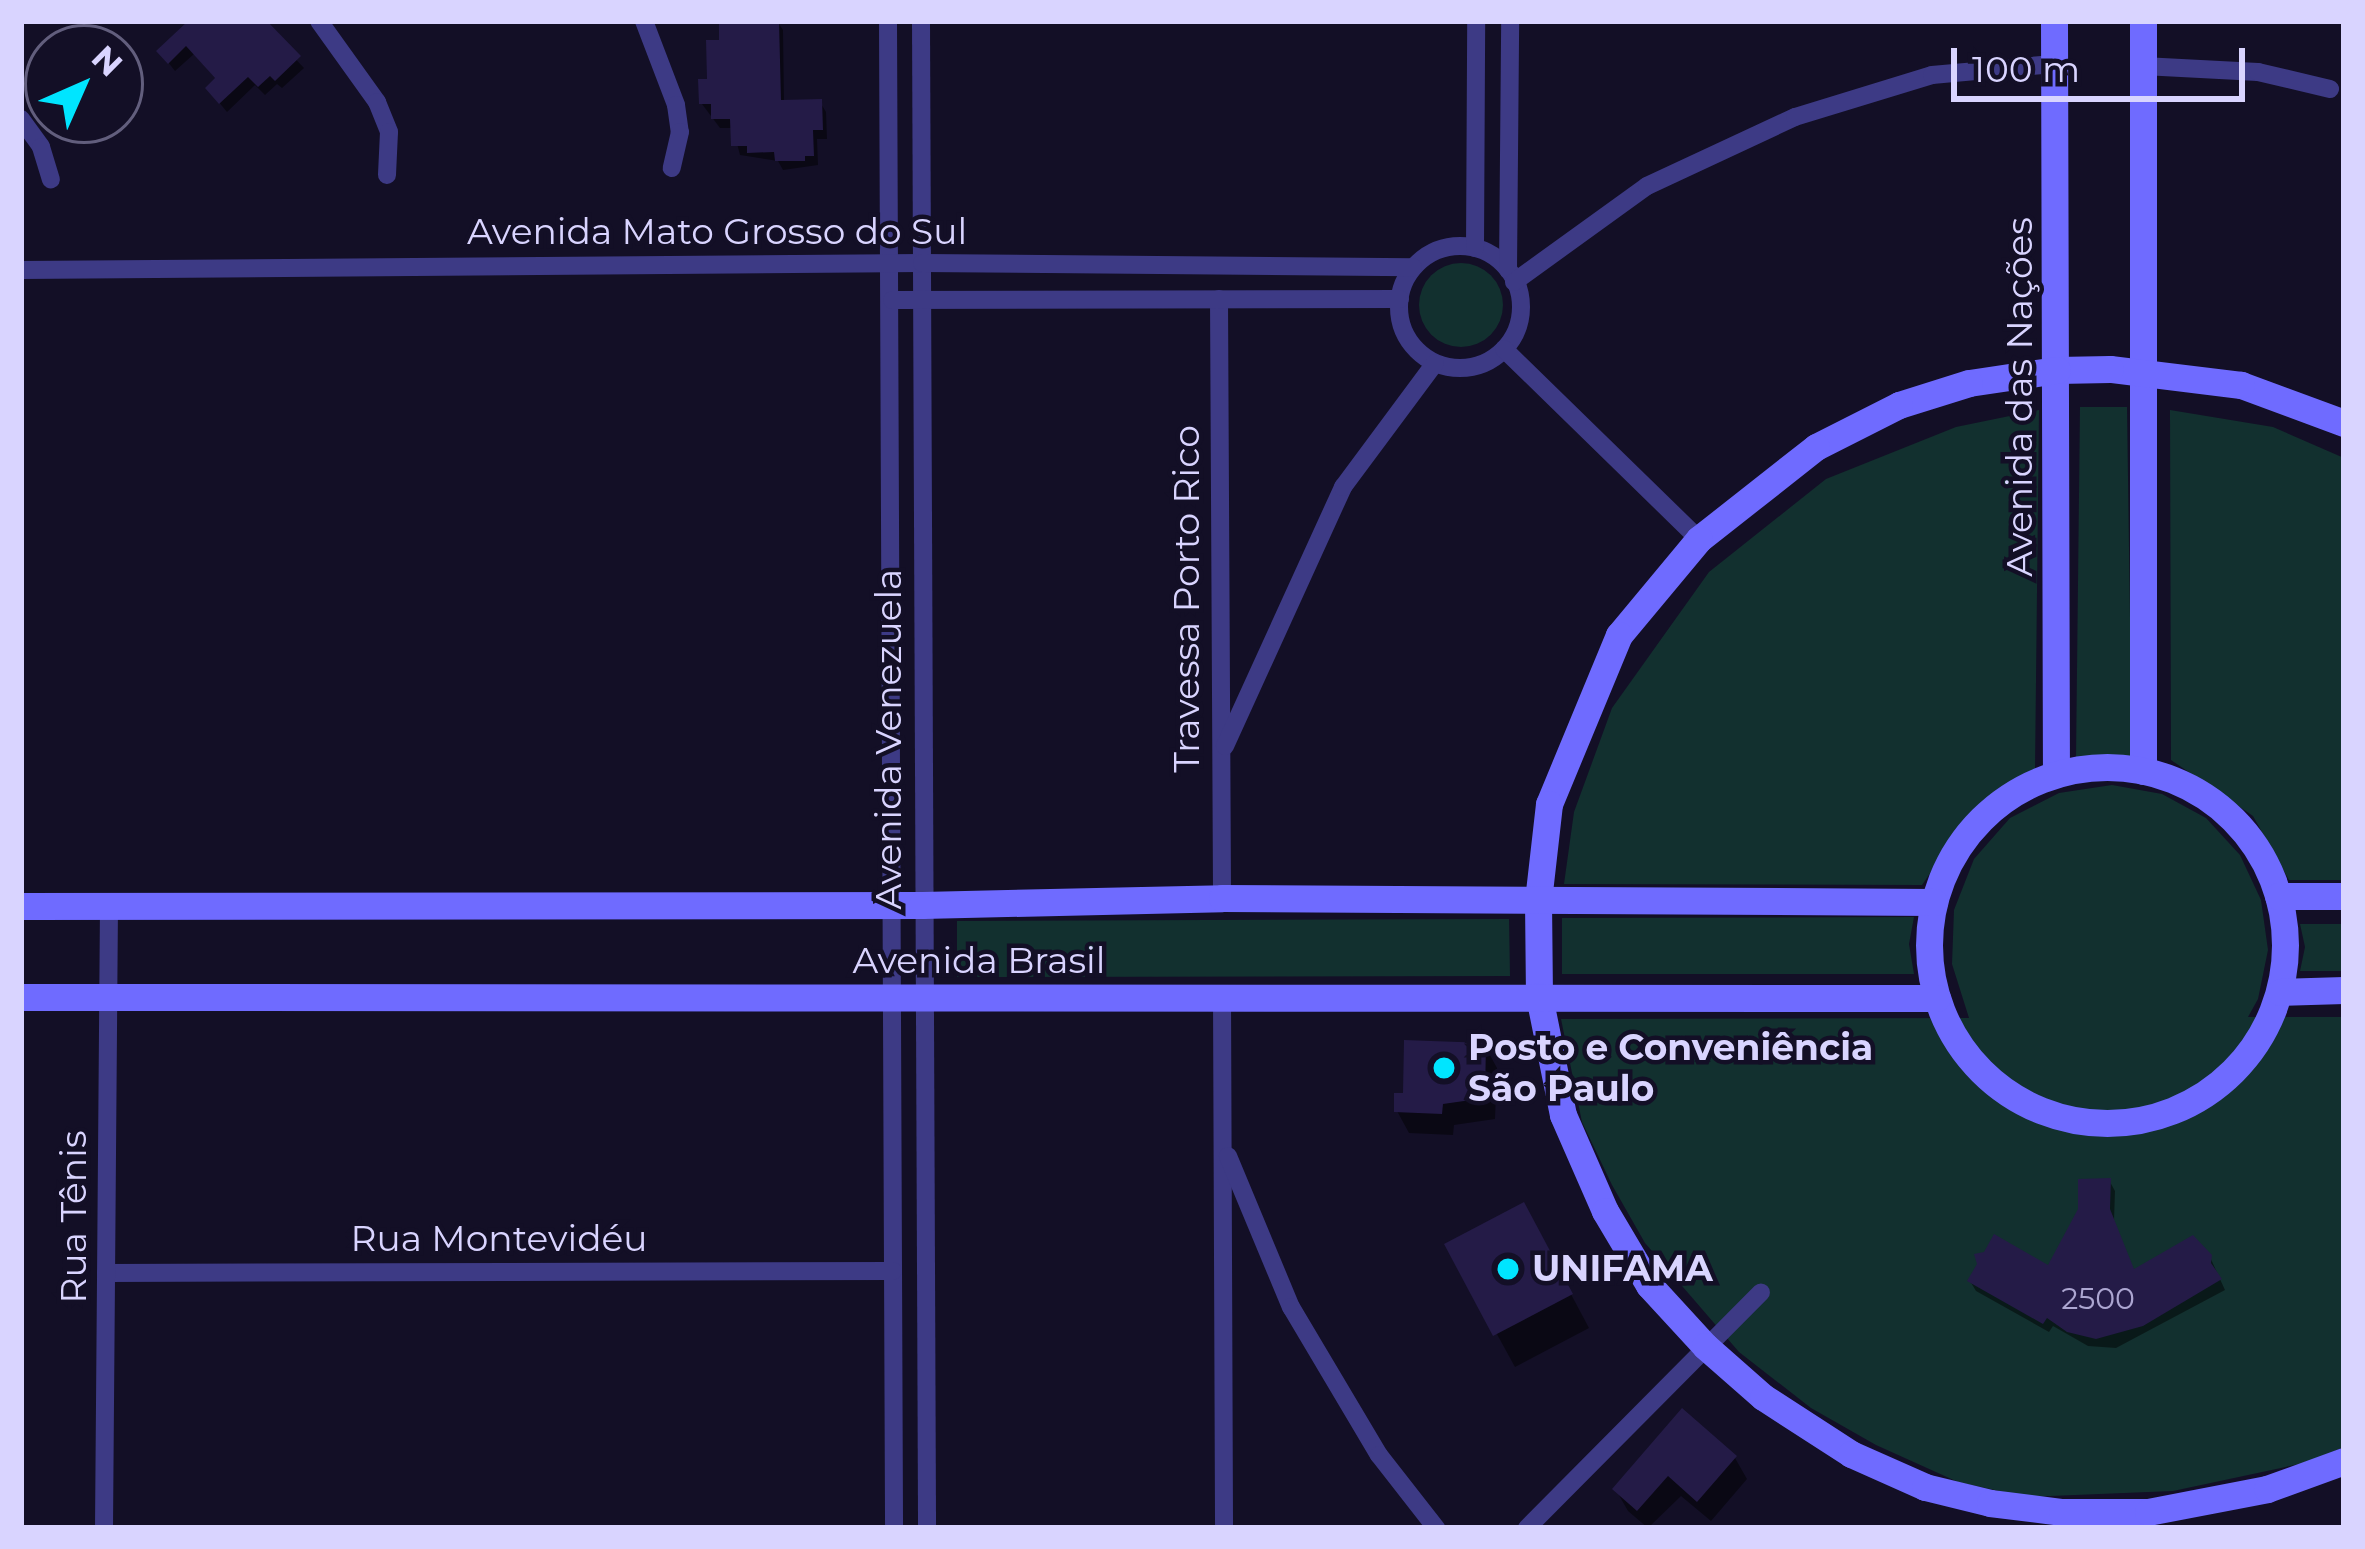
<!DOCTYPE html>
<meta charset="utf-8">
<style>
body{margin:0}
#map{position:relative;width:2365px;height:1549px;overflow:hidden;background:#130f26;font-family:Montserrat,sans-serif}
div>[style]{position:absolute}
.green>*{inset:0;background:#12302f}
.round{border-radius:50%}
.shadow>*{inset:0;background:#0007}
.building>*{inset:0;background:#241b47}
.street>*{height:18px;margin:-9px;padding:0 9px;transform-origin:9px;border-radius:9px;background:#3d3a85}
.street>.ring{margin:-9px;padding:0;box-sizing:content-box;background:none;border:18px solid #3d3a85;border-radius:50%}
.secondary>*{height:27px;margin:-13.5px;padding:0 13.5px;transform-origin:13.5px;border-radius:13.5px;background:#6f6bff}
.secondary>.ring{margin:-13.5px;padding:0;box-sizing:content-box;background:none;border:27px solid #6f6bff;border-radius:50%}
.dots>*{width:33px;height:33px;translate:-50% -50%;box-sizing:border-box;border:6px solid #130f26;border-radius:50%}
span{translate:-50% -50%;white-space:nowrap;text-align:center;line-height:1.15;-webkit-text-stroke:9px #130f26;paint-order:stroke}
.number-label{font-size:30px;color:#aca6d1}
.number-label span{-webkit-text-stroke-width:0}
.street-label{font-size:36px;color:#d9d4ff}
.poi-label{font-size:36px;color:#d9d4ff;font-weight:700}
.left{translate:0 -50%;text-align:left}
.frame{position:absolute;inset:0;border:24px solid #d9d4ff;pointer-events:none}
.north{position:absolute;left:24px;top:24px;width:120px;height:120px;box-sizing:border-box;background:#130f26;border:3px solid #625e7d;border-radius:50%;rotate:45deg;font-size:33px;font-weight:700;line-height:48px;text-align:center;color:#d9d4ff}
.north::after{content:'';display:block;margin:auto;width:42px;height:54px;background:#00e5ff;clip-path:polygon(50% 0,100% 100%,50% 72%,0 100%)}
.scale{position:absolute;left:1951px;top:48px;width:294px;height:54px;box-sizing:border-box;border:6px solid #d9d4ff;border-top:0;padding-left:15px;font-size:36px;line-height:42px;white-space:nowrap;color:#d9d4ff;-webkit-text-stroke:9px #130f26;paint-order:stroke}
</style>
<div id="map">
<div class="green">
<div class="round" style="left:1419px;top:263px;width:84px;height:84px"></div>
<div style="clip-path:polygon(2080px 407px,2127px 407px,2132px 760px,2076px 759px)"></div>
<div style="clip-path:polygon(2039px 410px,2035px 771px,2000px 787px,1975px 808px,1922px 885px,1564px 884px,1574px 812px,1612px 708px,1709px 572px,1826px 479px,1956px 427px)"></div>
<div style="clip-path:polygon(2170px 410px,2273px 427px,2344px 458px,2344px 880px,2289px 880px,2253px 816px,2171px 760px)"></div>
<div style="clip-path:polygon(2112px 785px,2162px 794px,2206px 818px,2240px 855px,2261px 900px,2268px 950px,2258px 999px,2248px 1017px,2344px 1017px,2344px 1447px,2304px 1463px,2173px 1491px,2027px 1497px,1958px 1482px,1876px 1445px,1811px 1408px,1739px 1352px,1645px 1243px,1612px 1185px,1582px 1122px,1561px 1019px,1969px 1018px,1952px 964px,1954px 910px,1974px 859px,2010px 818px,2059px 793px)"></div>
<div style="clip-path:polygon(1914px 917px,1909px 944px,1914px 974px,1562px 974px,1562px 918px)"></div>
<div style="clip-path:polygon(1509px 919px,1510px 976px,957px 977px,957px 921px)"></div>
<div style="clip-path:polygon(2300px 924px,2344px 924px,2344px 971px,2300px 971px,2305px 947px)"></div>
</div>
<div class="shadow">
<div style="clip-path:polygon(194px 21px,259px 21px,304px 68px,282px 88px,277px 84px,265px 95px,255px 85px,227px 112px,208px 89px,217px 80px,194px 54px,175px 71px,160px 52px)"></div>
<div style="clip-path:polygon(739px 21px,777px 21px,783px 30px,784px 103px,820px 102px,826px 112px,827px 139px,817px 139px,818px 165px,783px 170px,778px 161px,740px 155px,733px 128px,720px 128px,702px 104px,722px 43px)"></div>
<div style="clip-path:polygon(1485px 1046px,1497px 1068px,1495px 1119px,1454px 1125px,1453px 1135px,1409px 1133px,1397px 1111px,1406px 1097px)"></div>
<div style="clip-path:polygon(2110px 1182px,2115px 1191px,2114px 1221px,2134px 1273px,2210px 1257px,2225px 1290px,2116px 1348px,2088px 1346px,2053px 1326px,2049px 1332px,1976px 1291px,1970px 1281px,2049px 1269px)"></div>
<div style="clip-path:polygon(1541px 1238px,1589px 1328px,1515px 1367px,1448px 1245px)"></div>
<div style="clip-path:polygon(1735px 1458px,1747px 1479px,1711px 1521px,1681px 1496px,1648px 1528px,1628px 1511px,1616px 1490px)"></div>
</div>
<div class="building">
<div style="clip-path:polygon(188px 21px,267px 21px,301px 56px,275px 81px,270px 76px,258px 87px,248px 77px,219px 104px,205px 88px,215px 78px,186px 46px,168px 64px,156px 51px)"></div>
<div style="clip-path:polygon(779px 21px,781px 100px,822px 99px,823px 130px,813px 130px,814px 156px,805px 156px,805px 161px,775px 161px,774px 152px,747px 153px,747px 146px,731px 146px,730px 119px,711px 119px,711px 104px,699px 104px,698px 79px,707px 79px,706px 40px,719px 40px,719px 23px)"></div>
<div style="clip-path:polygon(1404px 1040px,1486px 1043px,1485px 1098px,1443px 1104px,1442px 1114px,1394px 1112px,1394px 1093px,1403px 1093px)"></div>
<div style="clip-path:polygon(2111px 1178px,2110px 1209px,2134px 1269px,2193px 1235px,2212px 1255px,2211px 1263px,2222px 1279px,2143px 1326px,2096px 1339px,2067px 1332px,2047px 1318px,2043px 1324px,1967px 1281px,1977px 1264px,1974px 1254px,1984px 1252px,1994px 1234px,2048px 1265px,2078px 1209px,2078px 1179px)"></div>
<div style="clip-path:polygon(1524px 1202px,1573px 1294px,1493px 1336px,1444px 1244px)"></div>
<div style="clip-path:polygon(1682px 1408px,1737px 1456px,1697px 1502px,1668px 1476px,1637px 1511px,1612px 1489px)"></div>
</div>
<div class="street">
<div style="left:319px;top:21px;width:100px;rotate:54.4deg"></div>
<div style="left:377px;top:102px;width:32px;rotate:68deg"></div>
<div style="left:389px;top:132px;width:43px;rotate:92.7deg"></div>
<div style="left:644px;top:21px;width:90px;rotate:69.1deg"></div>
<div style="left:676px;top:105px;width:27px;rotate:82deg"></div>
<div style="left:680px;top:132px;width:37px;rotate:103deg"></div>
<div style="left:888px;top:21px;width:1507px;rotate:89.77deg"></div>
<div style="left:921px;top:21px;width:1507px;rotate:89.77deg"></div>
<div style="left:2143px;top:66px;width:115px;rotate:3deg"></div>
<div style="left:2258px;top:72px;width:74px;rotate:13.3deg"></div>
<div style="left:21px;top:119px;width:34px;rotate:54deg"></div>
<div style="left:41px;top:147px;width:34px;rotate:73deg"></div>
<div class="ring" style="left:1399px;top:246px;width:104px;height:104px"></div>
<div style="left:1475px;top:248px;width:227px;rotate:-89.7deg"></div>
<div style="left:21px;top:270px;width:901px;rotate:-0.45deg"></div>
<div style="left:922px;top:263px;width:491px;rotate:0.5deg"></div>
<div style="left:1508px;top:270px;width:249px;rotate:-89.5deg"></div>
<div style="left:1514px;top:282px;width:164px;rotate:-35.8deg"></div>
<div style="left:1647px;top:186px;width:163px;rotate:-25deg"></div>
<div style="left:1795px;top:117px;width:143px;rotate:-17deg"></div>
<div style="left:1932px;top:75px;width:122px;rotate:-5.2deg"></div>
<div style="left:1219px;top:299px;width:599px;rotate:89.71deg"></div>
<div style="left:892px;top:300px;width:508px;rotate:-0.11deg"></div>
<div style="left:1504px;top:349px;width:272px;rotate:44.3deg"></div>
<div style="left:1225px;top:746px;width:285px;rotate:-65.5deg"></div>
<div style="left:1343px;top:487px;width:154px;rotate:-53.4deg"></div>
<div style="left:1222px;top:996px;width:532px;rotate:89.78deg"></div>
<div style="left:1228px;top:1156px;width:164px;rotate:67.4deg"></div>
<div style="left:1291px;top:1307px;width:172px;rotate:59.3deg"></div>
<div style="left:1379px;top:1455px;width:93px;rotate:52deg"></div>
<div style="left:106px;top:1273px;width:787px;rotate:-0.15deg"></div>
<div style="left:104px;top:1528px;width:622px;rotate:-89.54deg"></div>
<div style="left:1527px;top:1528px;width:332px;rotate:-45.2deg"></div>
</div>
<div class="secondary">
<div style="left:2054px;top:21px;width:753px;rotate:89.85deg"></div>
<div style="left:2143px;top:21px;width:750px;rotate:90deg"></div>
<div style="left:2344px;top:423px;width:110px;rotate:-159.7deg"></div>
<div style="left:2241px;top:385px;width:132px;rotate:-173deg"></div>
<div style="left:2110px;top:369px;width:53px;rotate:178.9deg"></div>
<div style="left:2057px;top:370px;width:89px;rotate:171.6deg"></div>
<div style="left:1969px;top:383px;width:73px;rotate:162.6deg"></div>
<div style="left:1899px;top:405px;width:93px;rotate:153.2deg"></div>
<div style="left:1816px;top:447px;width:149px;rotate:141.8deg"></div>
<div style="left:1699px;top:539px;width:125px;rotate:129.8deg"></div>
<div style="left:1619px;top:635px;width:183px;rotate:112.5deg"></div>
<div style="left:1549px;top:804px;width:98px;rotate:96.5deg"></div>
<div style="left:1538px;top:901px;width:95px;rotate:89.4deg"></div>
<div style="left:1539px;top:996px;width:121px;rotate:78.6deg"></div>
<div style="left:1563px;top:1115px;width:105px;rotate:66.4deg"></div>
<div style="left:1605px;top:1211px;width:86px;rotate:59.3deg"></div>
<div style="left:1649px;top:1285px;width:83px;rotate:47.4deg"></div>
<div style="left:1705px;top:1346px;width:77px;rotate:41.3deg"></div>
<div style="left:1763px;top:1397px;width:105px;rotate:32.9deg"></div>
<div style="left:1851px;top:1454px;width:81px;rotate:24deg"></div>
<div style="left:1925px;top:1487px;width:67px;rotate:13.8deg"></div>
<div style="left:1990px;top:1503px;width:73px;rotate:7.1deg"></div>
<div style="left:2062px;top:1512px;width:86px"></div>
<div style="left:2148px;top:1512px;width:121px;rotate:-10.9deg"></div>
<div style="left:2267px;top:1489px;width:82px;rotate:-20deg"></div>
<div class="ring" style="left:1929px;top:767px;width:329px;height:329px"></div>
<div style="left:2278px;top:896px;width:66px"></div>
<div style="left:21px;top:906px;width:901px;rotate:-0.06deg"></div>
<div style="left:922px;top:905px;width:300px;rotate:-1.3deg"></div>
<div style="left:1222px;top:898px;width:712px;rotate:0.32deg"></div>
<div style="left:2280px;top:992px;width:64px;rotate:-1.8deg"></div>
<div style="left:21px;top:997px;width:1916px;rotate:0.03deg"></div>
</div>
<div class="dots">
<div style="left:1444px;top:1068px;background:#00e5ff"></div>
<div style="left:1508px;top:1269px;background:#00e5ff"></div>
</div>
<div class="number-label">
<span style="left:2098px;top:1299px">2500</span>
</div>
<div class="street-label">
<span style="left:717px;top:232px">Avenida Mato Grosso do Sul</span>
<span style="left:2020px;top:397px;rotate:-90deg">Avenida das Nações</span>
<span style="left:1187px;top:599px;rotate:-90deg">Travessa Porto Rico</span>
<span style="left:889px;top:739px;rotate:-90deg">Avenida Venezuela</span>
<span style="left:979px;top:961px">Avenida Brasil</span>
<span style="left:74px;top:1217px;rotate:-90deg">Rua Tênis</span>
<span style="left:499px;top:1239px">Rua Montevidéu</span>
</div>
<div class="poi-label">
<span class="left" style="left:1468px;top:1068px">Posto e Conveniência<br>São Paulo</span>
<span class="left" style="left:1532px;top:1269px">UNIFAMA</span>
</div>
<div class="frame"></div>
<div class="north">N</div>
<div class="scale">100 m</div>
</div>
